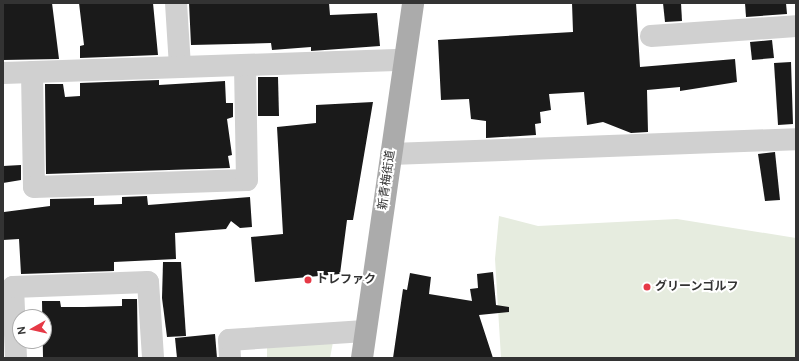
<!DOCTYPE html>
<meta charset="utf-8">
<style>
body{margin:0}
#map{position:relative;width:799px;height:361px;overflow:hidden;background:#fff;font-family:"DM Sans","Noto Sans JP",sans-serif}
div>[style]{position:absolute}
.green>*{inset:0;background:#e6ecdf}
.building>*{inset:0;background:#1a1a1a}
.minor>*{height:22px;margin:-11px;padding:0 11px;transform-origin:11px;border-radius:11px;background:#d0d0d0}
.major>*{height:22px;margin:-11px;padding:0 11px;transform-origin:11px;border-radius:11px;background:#ababab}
.dots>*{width:11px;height:11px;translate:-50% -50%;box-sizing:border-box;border:2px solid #fff;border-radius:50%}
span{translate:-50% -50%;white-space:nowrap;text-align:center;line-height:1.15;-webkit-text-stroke:4px #fff;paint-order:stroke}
.street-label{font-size:12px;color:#333}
.poi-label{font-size:12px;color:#333;font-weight:700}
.left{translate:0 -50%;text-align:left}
.frame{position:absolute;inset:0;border:4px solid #333;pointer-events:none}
.north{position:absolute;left:12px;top:309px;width:40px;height:40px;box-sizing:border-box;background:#fff;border:1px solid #adadad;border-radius:50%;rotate:262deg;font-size:11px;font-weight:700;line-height:16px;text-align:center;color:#333}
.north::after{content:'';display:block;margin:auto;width:14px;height:18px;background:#e63946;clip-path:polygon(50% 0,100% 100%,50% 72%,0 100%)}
</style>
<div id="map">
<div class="green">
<div style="clip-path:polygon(499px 216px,538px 226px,677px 219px,796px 238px,796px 358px,501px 358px,495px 259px)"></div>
<div style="clip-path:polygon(333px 342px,330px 358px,267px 358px,267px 346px)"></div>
</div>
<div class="building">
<div style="clip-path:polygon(52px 3px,59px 59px,3px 60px,3px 4px)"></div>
<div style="clip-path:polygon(79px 3px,153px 3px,158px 55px,80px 58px,80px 46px,84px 45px)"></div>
<div style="clip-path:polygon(189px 3px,329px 3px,330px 15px,377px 13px,380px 46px,311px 51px,311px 47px,272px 50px,271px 43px,191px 45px)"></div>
<div style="clip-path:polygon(572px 3px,636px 3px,640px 67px,735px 59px,737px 82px,680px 91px,680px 87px,647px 90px,648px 132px,631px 133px,603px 122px,587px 125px,584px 92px,549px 94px,551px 110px,540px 112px,541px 123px,535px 124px,536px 135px,486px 138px,486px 121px,471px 119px,469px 99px,441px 100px,438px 40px,573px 32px)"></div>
<div style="clip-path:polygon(663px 3px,681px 3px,682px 21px,665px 22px)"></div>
<div style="clip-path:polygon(745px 3px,786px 3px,787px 14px,746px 17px)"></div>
<div style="clip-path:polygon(772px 40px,774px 58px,752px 60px,750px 42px)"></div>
<div style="clip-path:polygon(791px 62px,793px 124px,778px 125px,774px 63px)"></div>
<div style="clip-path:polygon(258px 77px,278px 77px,279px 116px,258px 116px)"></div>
<div style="clip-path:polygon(159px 80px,159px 85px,225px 81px,226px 103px,233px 103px,233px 117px,227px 119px,232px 155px,228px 156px,230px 168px,46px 174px,45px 84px,63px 84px,65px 97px,80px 96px,80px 83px)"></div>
<div style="clip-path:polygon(373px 102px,353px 220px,347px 220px,340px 274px,255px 282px,251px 237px,283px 234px,277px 127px,316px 123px,316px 105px)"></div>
<div style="clip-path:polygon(775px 152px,780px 200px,765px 201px,758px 154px)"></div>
<div style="clip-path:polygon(21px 165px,21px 180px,3px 183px,3px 166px)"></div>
<div style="clip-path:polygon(147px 196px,148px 205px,250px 197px,252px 227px,240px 228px,231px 221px,226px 229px,175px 233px,176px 259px,114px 262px,114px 271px,21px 274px,19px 239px,3px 240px,4px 212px,50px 206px,50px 199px,94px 198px,94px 205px,122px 204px,122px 197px)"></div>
<div style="clip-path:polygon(163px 262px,181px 262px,186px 336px,167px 337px,162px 298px)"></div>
<div style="clip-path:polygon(493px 272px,496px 305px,509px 307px,509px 312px,479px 315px,493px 358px,393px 358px,403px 289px,407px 290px,410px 273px,431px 277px,429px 294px,472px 301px,470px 289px,478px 288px,477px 274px)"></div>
<div style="clip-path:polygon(122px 299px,137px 299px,138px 358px,43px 358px,42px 301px,60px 301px,61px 307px,84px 307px,122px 306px)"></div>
<div style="clip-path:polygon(215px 334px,217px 358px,177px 358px,175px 338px)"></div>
</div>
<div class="minor">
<div style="left:176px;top:3px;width:64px;rotate:86.4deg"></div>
<div style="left:651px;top:36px;width:145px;rotate:-3.9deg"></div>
<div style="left:32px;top:72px;width:115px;rotate:89deg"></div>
<div style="left:34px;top:187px;width:213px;rotate:-1.9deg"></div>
<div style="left:247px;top:180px;width:115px;rotate:-91deg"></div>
<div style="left:3px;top:73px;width:401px;rotate:-1.9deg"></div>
<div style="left:391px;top:154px;width:405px;rotate:-2.1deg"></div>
<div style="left:16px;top:358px;width:71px;rotate:-92.4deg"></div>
<div style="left:13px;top:287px;width:135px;rotate:-2.1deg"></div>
<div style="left:148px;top:282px;width:76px;rotate:86.2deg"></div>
<div style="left:230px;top:358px;width:18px;rotate:-93deg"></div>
<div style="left:229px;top:340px;width:136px;rotate:-3.8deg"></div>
</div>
<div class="major">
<div style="left:362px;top:358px;width:359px;rotate:-81.8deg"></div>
</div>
<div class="dots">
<div style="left:308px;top:280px;background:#e63946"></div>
<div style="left:647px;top:287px;background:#e63946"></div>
</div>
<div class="street-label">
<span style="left:387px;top:180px;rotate:-82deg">新青梅街道</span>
</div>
<div class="poi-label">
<span class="left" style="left:316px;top:280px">トレファク</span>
<span class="left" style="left:655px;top:287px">グリーンゴルフ</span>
</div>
<div class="frame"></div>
<div class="north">N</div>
</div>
